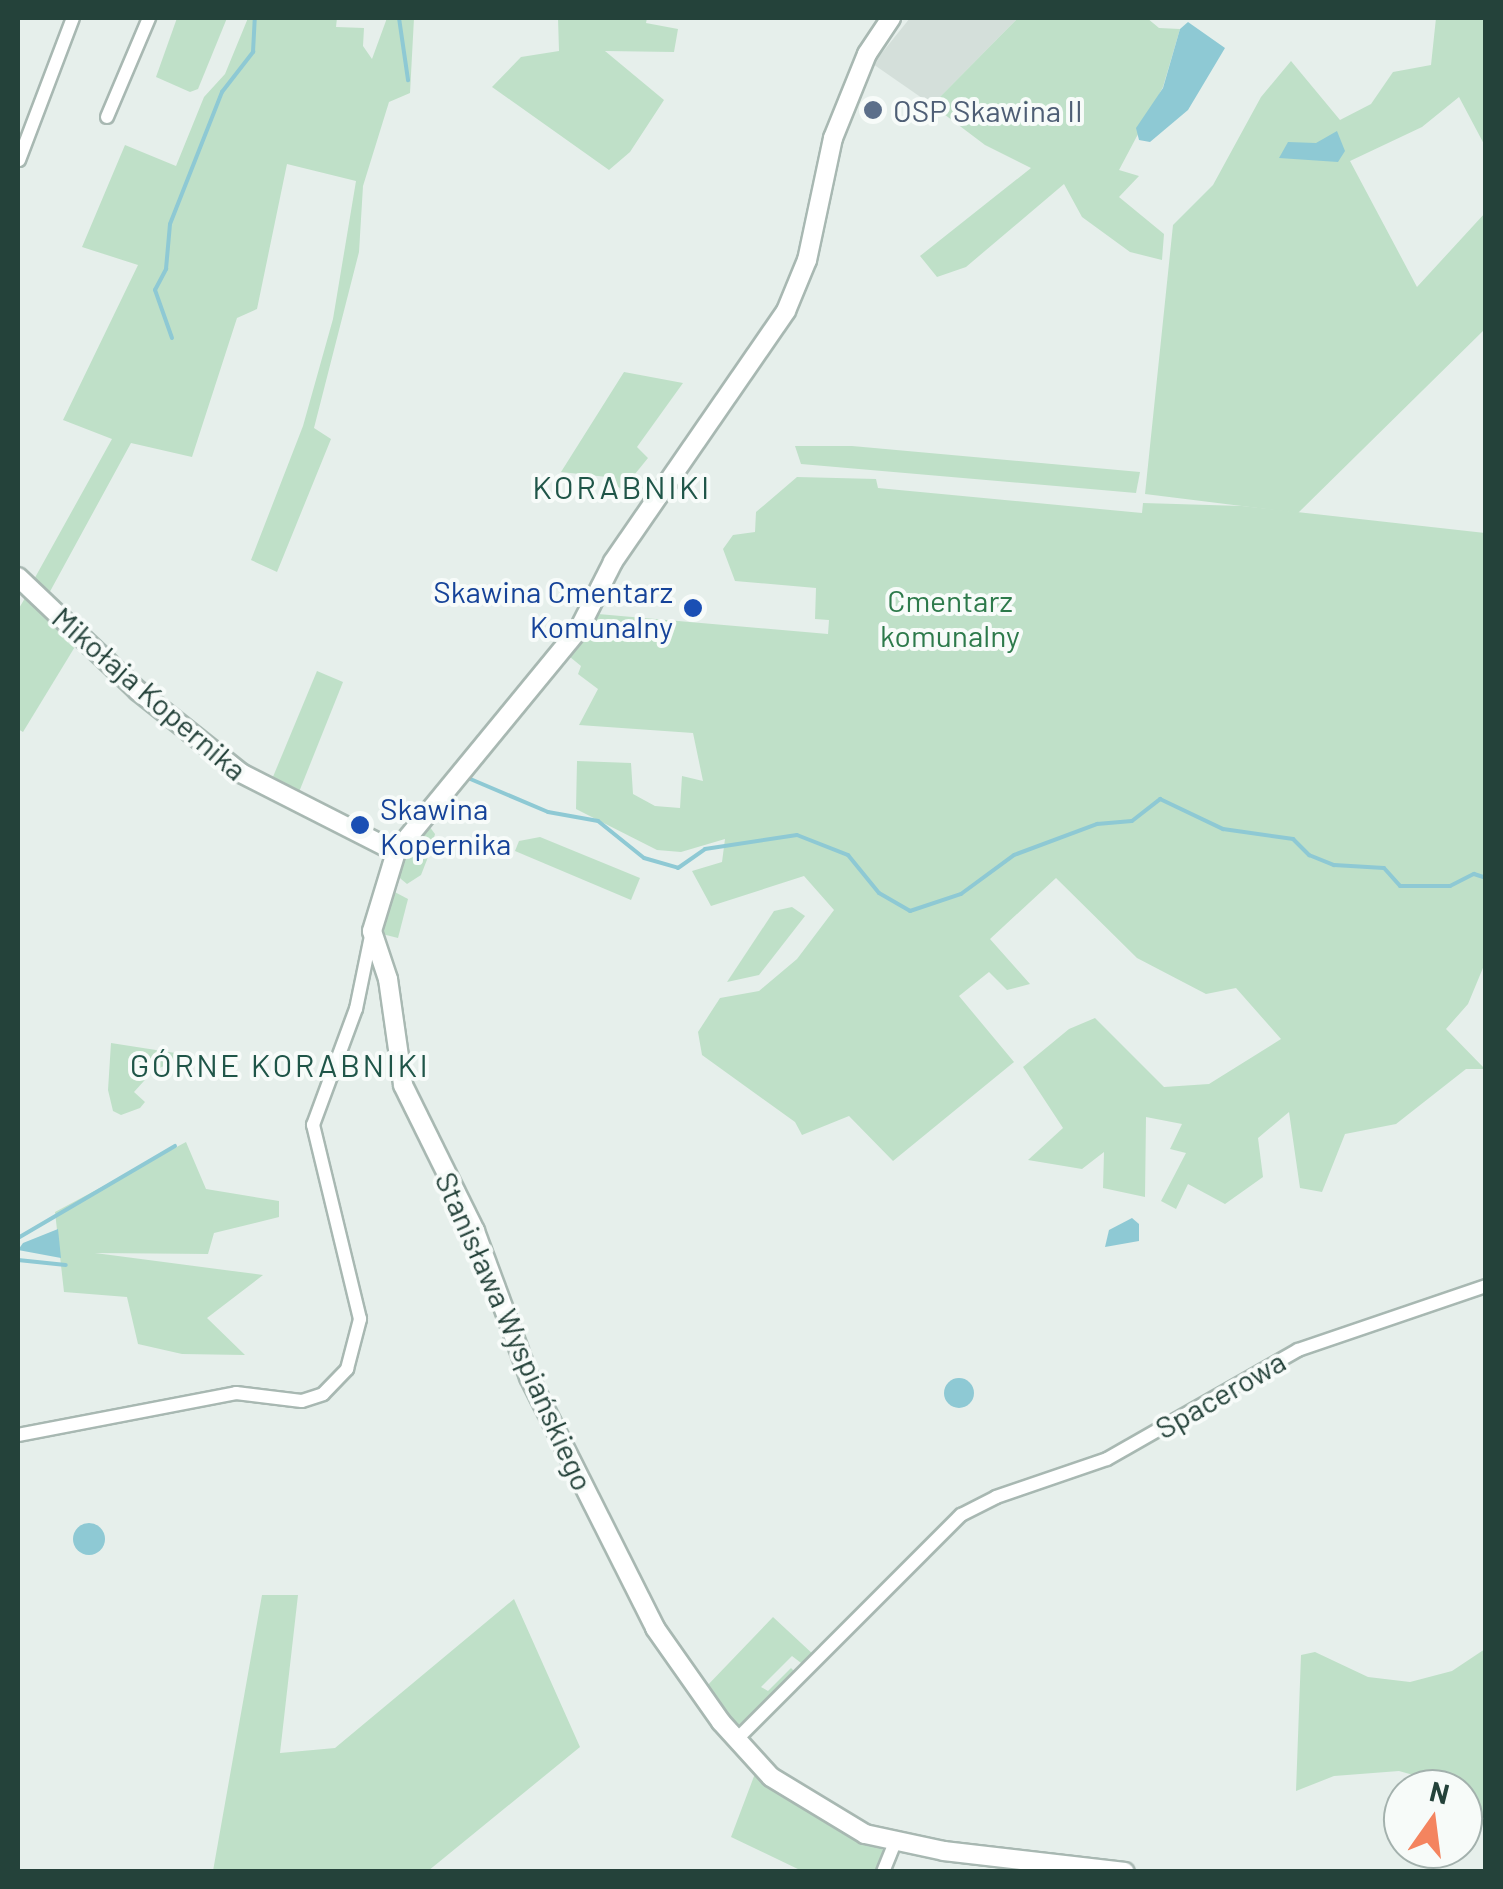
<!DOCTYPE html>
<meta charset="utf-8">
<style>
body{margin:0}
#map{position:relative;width:1503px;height:1889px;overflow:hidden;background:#e6efeb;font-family:Barlow,sans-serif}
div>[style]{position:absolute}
.built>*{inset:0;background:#d4dfda}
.green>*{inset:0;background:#bfe0c8}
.water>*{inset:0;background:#8ec9d4}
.round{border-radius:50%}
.stream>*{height:4px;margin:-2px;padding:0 2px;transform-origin:2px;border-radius:2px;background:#8ec9d4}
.roads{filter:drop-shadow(2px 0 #a8b8b2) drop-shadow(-2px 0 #a8b8b2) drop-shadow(0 2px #a8b8b2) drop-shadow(0 -2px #a8b8b2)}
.street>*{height:12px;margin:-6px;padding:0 6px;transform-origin:6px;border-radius:6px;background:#fff}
.secondary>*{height:18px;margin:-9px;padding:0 9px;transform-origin:9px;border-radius:9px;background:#fff}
.dots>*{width:28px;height:28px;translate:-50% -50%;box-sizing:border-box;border:5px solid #f7fbf9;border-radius:50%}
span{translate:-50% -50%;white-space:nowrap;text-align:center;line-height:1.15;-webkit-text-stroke:8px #f7fbf9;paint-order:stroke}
.service-label{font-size:30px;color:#4e5e75}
.left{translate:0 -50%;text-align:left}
.transit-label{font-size:30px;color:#164399}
.right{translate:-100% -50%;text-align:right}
.park-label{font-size:30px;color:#2d7a4b}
.street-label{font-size:30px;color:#24423a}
.neighbourhood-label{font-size:32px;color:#1f5548;letter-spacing:2.5px}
.frame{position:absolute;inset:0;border:20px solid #24423a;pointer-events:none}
.north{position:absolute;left:1383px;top:1769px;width:100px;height:100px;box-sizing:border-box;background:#f7fbf9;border:2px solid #a3b1ad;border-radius:50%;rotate:14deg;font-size:28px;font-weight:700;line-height:40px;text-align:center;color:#24423a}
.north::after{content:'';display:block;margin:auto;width:35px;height:45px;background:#f4845f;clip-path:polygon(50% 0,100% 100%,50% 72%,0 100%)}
</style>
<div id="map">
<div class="built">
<div style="clip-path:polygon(910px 18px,1018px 18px,932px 105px,873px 64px)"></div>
</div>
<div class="green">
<div style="clip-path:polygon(177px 18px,227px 18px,198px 89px,190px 92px,156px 77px)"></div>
<div style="clip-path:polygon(248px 18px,337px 18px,336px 27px,364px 28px,363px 46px,372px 59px,387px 18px,414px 18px,410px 93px,389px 102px,363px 186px,359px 252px,314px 428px,331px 439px,277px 572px,251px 560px,303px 426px,333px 319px,356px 181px,287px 164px,257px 309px,237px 318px,192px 457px,131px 443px,47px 597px,32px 583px,112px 439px,63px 420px,138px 265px,82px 247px,125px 145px,176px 166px,204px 97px,225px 74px)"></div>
<div style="clip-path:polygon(558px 18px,647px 18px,646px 23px,678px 29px,674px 52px,605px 51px,664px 100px,630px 152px,609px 170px,492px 87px,521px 57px,559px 51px)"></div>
<div style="clip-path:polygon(1018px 18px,1147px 18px,1159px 28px,1180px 29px,1163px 87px,1119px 170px,1139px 176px,1119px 197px,1164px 234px,1162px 260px,1130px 252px,1082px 217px,1064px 184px,966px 267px,937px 277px,920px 256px,1031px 168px,985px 145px,932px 105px)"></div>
<div style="clip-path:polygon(1436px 18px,1485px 18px,1485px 146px,1459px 97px,1422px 127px,1350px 161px,1417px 287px,1485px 213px,1485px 329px,1298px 513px,1145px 494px,1173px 225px,1213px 185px,1261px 97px,1291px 61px,1340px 120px,1371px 104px,1393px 72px,1431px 65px)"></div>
<div style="clip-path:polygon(624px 372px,683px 383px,637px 447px,648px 458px,622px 490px,607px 477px,561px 472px)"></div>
<div style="clip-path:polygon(795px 446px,852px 446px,1140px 472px,1136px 493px,801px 464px)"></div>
<div style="clip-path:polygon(797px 477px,876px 479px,878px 488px,1142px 513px,1143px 503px,1242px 506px,1485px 533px,1485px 963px,1468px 1004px,1446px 1029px,1485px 1069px,1466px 1069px,1396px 1124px,1345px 1134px,1322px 1192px,1300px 1188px,1289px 1112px,1258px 1138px,1263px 1177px,1225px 1204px,1188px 1184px,1176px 1209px,1161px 1201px,1186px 1153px,1170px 1149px,1182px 1124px,1146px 1117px,1145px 1197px,1103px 1188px,1104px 1152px,1082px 1169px,1028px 1160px,1063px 1128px,1023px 1067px,1069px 1029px,1095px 1018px,1164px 1087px,1209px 1084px,1281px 1039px,1236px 988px,1206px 994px,1137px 958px,1056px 878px,990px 939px,1030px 984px,1007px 990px,989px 972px,959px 996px,1014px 1062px,893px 1161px,849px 1116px,802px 1135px,795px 1122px,702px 1055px,698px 1032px,720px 998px,759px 991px,797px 959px,834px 910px,804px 876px,711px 906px,692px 871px,722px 862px,725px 839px,681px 852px,657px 850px,576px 809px,577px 761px,631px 763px,633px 794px,655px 806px,680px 808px,682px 776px,703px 781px,693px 733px,579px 725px,598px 689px,578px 674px,581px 666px,570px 657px,598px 614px,828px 634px,829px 620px,815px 619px,816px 588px,735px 581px,723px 549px,733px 535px,755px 532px,756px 512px)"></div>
<div style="clip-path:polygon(25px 598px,76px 645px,23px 732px,18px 729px,18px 610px)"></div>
<div style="clip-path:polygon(317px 671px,343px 682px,297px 797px,270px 784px)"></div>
<div style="clip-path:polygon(429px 826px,435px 834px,430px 852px,421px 875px,407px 884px,395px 874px)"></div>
<div style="clip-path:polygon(540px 837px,640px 878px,631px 900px,515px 851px,519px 841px)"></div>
<div style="clip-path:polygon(389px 889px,408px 899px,398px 938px,382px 934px)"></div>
<div style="clip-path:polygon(792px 907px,805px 916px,759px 975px,727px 982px,774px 911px)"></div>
<div style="clip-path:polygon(111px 1043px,188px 1055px,153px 1071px,134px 1092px,145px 1102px,140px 1108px,121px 1115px,113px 1111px,108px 1090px)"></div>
<div style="clip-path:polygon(186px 1142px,206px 1189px,279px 1201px,279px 1217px,214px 1233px,208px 1254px,95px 1253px,263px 1275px,207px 1318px,245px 1355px,182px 1354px,138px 1344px,127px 1297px,64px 1292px,55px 1212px)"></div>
<div style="clip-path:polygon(262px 1595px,298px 1595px,280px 1753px,335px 1748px,514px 1599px,580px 1747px,428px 1871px,213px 1871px)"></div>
<div style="clip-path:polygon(773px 1617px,815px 1656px,805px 1666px,792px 1656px,761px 1687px,768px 1691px,791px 1668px,799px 1676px,737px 1726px,704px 1689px)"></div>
<div style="clip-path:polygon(1485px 1649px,1485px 1827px,1463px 1805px,1463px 1789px,1399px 1771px,1334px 1776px,1296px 1791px,1301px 1655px,1315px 1652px,1368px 1677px,1410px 1682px,1452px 1671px)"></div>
<div style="clip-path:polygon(756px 1771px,802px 1807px,881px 1847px,886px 1855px,878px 1871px,802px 1871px,731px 1837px)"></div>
</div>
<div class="water">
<div style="clip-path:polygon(1188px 22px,1225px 48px,1188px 110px,1150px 142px,1139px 140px,1136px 128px,1163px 88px,1180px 29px)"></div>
<div style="clip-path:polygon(1337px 131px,1345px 151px,1338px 162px,1279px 158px,1288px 142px,1316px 143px)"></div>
<div style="clip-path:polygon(1132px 1218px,1139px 1224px,1139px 1241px,1105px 1247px,1109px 1230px)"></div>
<div style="clip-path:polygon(58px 1229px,61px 1258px,18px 1250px,23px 1243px)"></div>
<div class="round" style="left:944px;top:1378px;width:30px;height:30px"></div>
<div class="round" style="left:73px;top:1523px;width:32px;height:32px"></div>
</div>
<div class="stream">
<div style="left:399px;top:18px;width:63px;rotate:81.7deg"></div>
<div style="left:172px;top:338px;width:51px;rotate:-109.5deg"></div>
<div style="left:155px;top:290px;width:24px;rotate:-62deg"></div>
<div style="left:166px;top:269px;width:45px;rotate:-84.9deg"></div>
<div style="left:170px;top:224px;width:142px;rotate:-68.5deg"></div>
<div style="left:222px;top:92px;width:51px;rotate:-52.2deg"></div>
<div style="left:253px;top:52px;width:34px;rotate:-87deg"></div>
<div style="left:468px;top:778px;width:87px;rotate:23deg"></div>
<div style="left:548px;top:812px;width:51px;rotate:10.2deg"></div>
<div style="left:598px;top:821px;width:59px;rotate:38.8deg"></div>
<div style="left:644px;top:858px;width:35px;rotate:16deg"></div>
<div style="left:678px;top:868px;width:33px;rotate:-35deg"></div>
<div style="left:705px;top:849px;width:93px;rotate:-8.7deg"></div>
<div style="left:797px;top:835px;width:55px;rotate:21.4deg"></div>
<div style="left:848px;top:855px;width:49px;rotate:50.8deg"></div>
<div style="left:879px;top:893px;width:36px;rotate:30deg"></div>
<div style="left:910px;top:911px;width:54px;rotate:-18.4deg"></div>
<div style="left:961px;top:894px;width:66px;rotate:-36.3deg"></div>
<div style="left:1014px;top:855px;width:89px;rotate:-20.5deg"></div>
<div style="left:1097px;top:824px;width:35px;rotate:-5deg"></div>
<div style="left:1132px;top:821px;width:36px;rotate:-38deg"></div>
<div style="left:1160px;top:799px;width:70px;rotate:25.5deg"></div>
<div style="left:1223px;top:829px;width:71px;rotate:8.1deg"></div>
<div style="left:1293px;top:839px;width:23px;rotate:45deg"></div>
<div style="left:1309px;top:855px;width:27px;rotate:22deg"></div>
<div style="left:1334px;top:865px;width:50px;rotate:3.4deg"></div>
<div style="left:1384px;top:868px;width:24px;rotate:48deg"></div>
<div style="left:1400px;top:886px;width:50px"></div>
<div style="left:1450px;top:886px;width:27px;rotate:-27deg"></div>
<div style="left:1474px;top:874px;width:13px;rotate:18deg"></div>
<div style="left:18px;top:1238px;width:182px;rotate:-30.4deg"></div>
<div style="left:18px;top:1260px;width:48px;rotate:5.9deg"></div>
</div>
<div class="roads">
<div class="street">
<div style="left:107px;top:117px;width:108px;rotate:-67deg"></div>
<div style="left:19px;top:160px;width:152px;rotate:-69.2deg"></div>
<div style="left:18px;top:1435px;width:222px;rotate:-10.9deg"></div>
<div style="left:236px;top:1393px;width:66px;rotate:6.9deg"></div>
<div style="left:302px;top:1401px;width:22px;rotate:-18deg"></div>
<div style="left:323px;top:1394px;width:35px;rotate:-46deg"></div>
<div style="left:347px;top:1369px;width:52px;rotate:-75.4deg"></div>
<div style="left:360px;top:1319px;width:200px;rotate:-103.6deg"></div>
<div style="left:313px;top:1125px;width:124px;rotate:-69.7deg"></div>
<div style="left:356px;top:1009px;width:80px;rotate:-78.4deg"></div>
<div style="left:737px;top:1739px;width:317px;rotate:-45deg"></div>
<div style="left:961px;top:1515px;width:39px;rotate:-27deg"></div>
<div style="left:996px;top:1497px;width:117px;rotate:-18.9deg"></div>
<div style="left:1107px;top:1459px;width:220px;rotate:-29.7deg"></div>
<div style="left:1298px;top:1350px;width:199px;rotate:-18.8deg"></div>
<div style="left:883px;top:1872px;width:31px;rotate:-68deg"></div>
</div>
<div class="secondary">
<div style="left:891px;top:18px;width:43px;rotate:123.7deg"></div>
<div style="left:867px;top:54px;width:91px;rotate:112deg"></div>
<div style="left:833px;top:138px;width:125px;rotate:102deg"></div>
<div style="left:807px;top:260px;width:55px;rotate:112.4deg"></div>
<div style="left:786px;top:311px;width:305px;rotate:124.6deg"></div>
<div style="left:613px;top:562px;width:75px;rotate:116.9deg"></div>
<div style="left:579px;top:629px;width:288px;rotate:129.4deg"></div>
<div style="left:396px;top:852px;width:83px;rotate:106.9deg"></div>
<div style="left:372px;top:931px;width:51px;rotate:71.6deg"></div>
<div style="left:388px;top:979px;width:107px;rotate:81.9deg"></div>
<div style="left:403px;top:1085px;width:163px;rotate:63.7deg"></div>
<div style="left:475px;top:1231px;width:156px;rotate:69.7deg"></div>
<div style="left:529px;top:1377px;width:281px;rotate:63.3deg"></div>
<div style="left:655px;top:1628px;width:115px;rotate:54.9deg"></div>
<div style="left:721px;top:1722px;width:74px;rotate:47.7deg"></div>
<div style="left:771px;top:1777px;width:110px;rotate:31.2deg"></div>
<div style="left:865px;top:1834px;width:81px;rotate:12.1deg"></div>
<div style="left:944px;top:1851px;width:182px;rotate:6.6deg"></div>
<div style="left:18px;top:577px;width:166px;rotate:43.5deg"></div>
<div style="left:138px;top:691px;width:132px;rotate:38.5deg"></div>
<div style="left:241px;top:773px;width:174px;rotate:27deg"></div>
</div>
</div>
<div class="dots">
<div style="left:873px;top:110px;background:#5c6f8a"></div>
<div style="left:693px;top:608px;background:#1a4fb4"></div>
<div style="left:360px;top:825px;background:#1a4fb4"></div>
</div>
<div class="service-label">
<span class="left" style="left:893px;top:110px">OSP Skawina II</span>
</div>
<div class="transit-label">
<span class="right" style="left:673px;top:608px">Skawina Cmentarz<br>Komunalny</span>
<span class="left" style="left:380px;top:825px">Skawina<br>Kopernika</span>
</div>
<div class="park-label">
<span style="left:950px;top:617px">Cmentarz<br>komunalny</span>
</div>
<div class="street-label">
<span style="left:150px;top:693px;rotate:41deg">Mikołaja Kopernika</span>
<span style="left:515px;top:1331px;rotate:66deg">Stanisława Wyspiańskiego</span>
<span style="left:1220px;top:1394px;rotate:-30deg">Spacerowa</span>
</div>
<div class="neighbourhood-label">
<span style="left:622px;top:486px">KORABNIKI</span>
<span style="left:280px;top:1064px">GÓRNE KORABNIKI</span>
</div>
<div class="frame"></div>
<div class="north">N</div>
</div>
